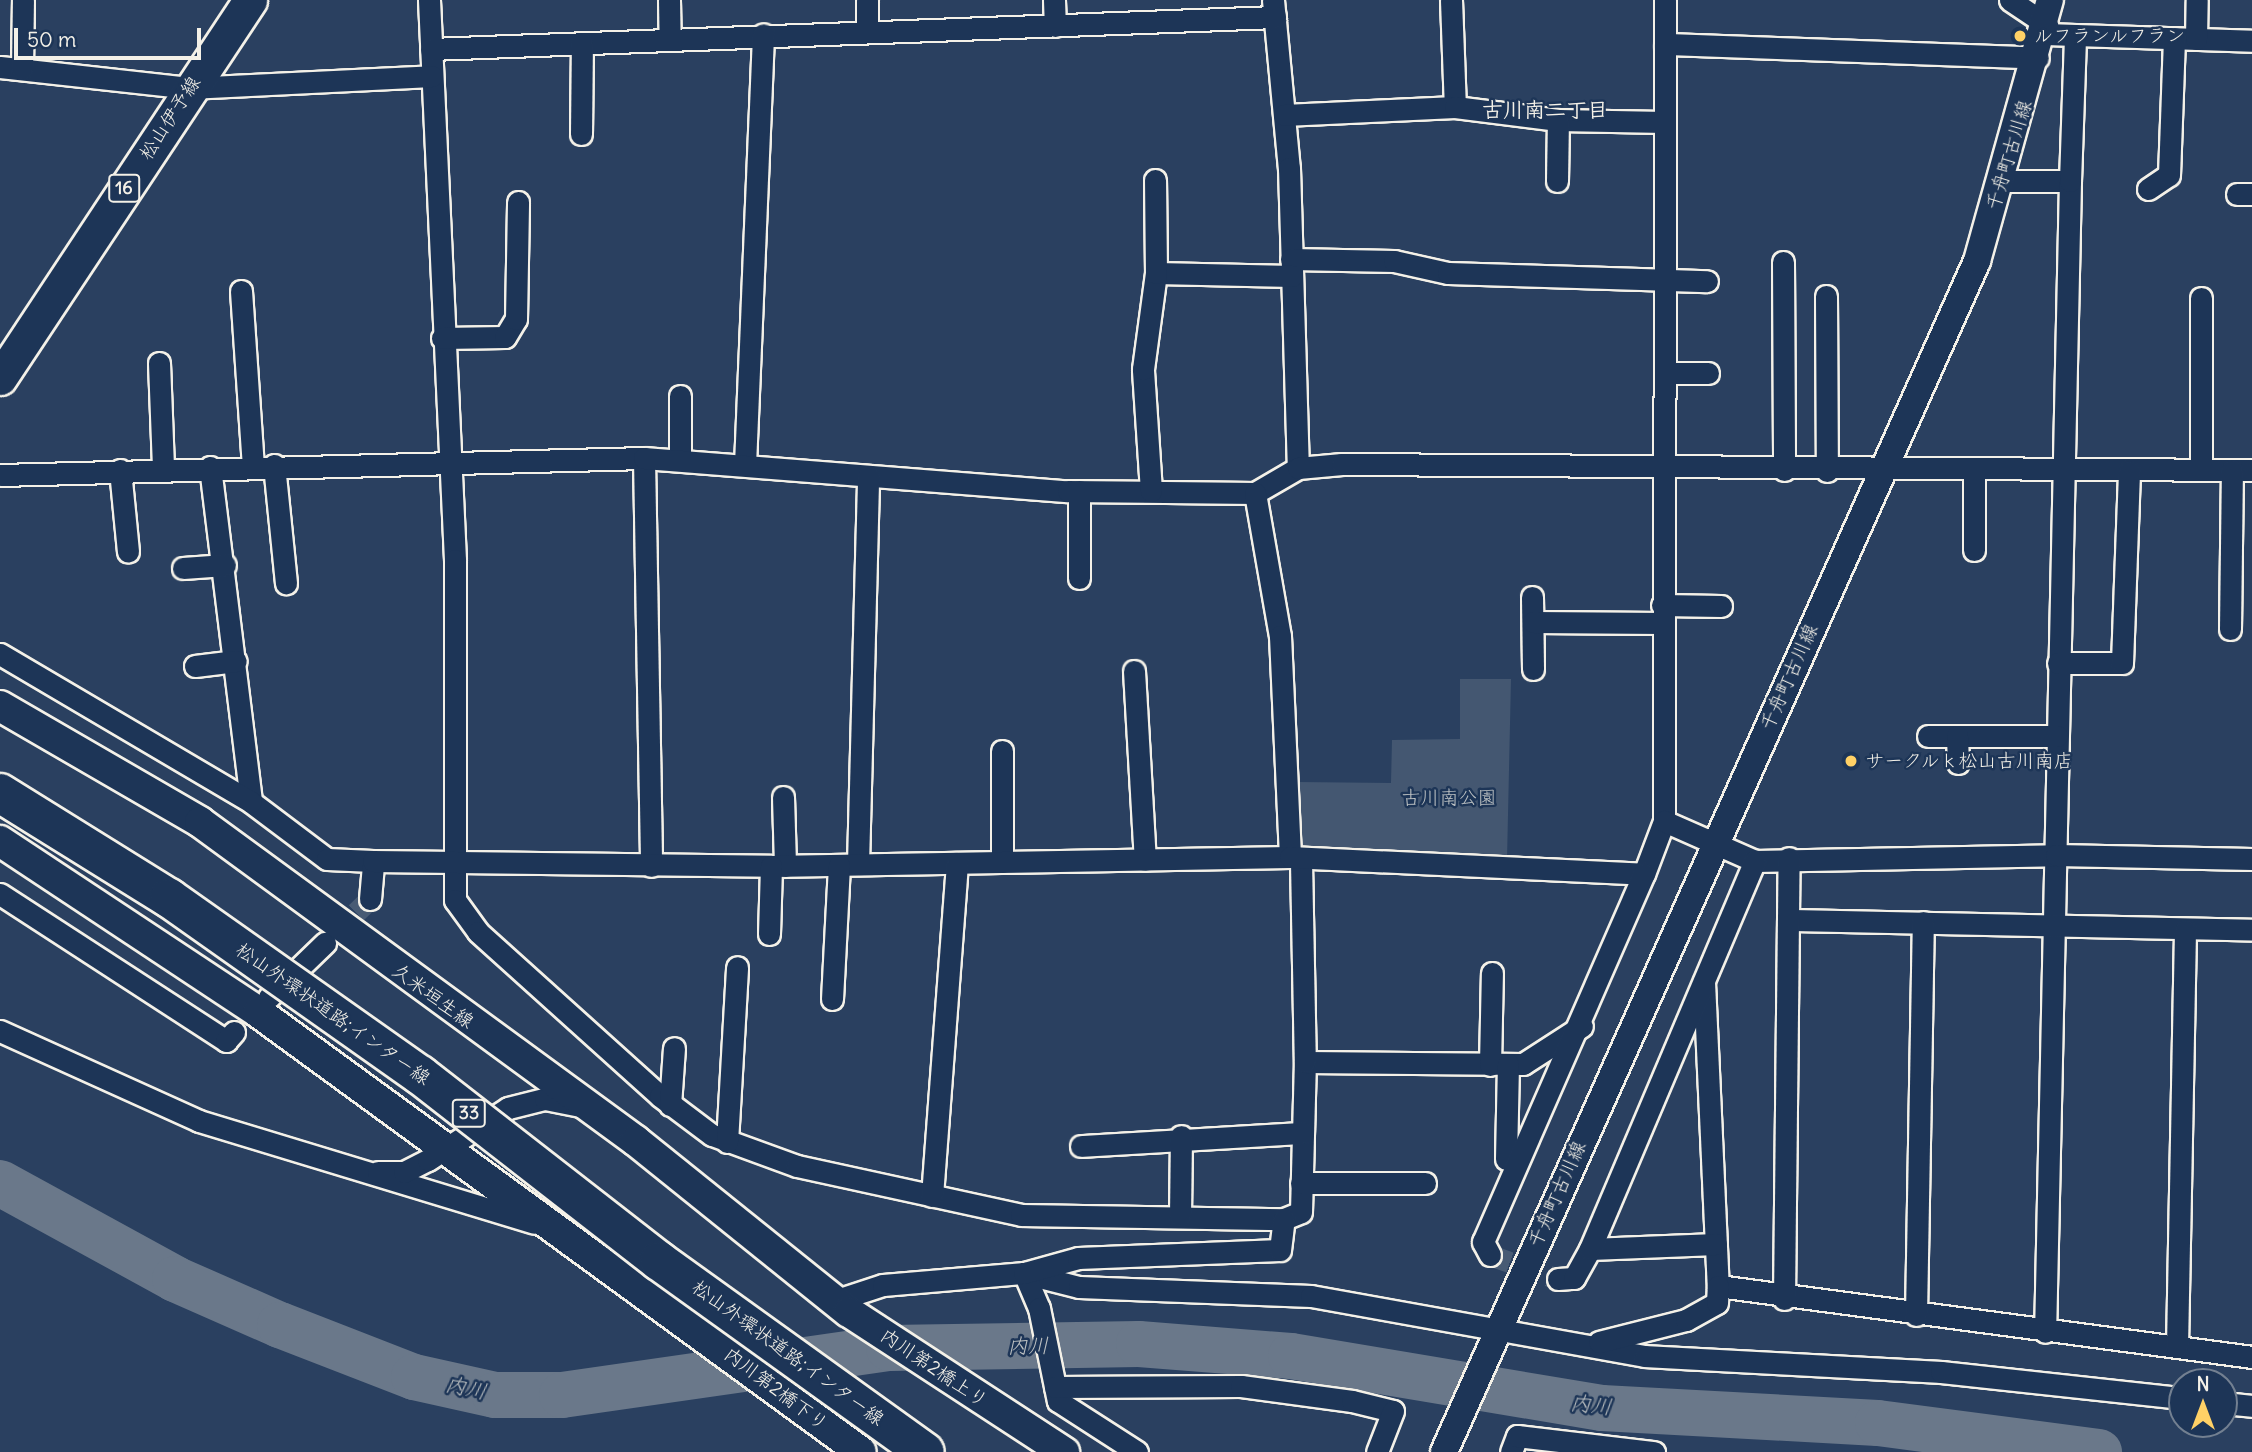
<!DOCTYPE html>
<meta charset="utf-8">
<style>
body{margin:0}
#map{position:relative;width:2252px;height:1452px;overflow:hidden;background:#2a4060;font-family:Delius,"Klee One",sans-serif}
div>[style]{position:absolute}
.green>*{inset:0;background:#445771}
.river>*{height:46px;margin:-23px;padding:0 23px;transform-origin:23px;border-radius:23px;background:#6a788a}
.minor-tunnel>*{height:21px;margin-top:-10.5px;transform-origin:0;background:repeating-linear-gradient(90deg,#485b74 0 21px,transparent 0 31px)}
.roads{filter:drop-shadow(2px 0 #f4f1e8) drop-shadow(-2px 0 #f4f1e8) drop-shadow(0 2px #f4f1e8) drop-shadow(0 -2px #f4f1e8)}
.minor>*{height:21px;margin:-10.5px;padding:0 10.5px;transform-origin:10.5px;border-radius:10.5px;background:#1d3557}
.tertiary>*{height:26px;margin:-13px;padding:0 13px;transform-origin:13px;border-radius:13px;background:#1d3557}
.secondary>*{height:30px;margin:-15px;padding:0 15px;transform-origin:15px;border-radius:15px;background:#1d3557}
.primary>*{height:33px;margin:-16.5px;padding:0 16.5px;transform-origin:16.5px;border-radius:16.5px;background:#1d3557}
.bridges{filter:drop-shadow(2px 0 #f4f1e8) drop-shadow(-2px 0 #f4f1e8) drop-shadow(0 2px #f4f1e8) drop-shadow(0 -2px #f4f1e8)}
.motorway-bridge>*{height:38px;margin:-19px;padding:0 19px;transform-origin:19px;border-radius:19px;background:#1d3557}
.dots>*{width:19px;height:19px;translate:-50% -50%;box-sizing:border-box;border:4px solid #1d3557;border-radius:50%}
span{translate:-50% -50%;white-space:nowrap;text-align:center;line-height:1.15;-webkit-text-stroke:5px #1d3557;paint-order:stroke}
.shield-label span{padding:2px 5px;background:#1d3557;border:2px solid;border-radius:5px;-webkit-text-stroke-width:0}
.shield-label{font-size:18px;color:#f4f1e8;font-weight:700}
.poi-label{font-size:19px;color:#f4f1e8}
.left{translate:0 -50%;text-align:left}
.street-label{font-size:19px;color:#f4f1e8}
.park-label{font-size:19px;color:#bfc3c4}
.neighbourhood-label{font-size:21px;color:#f4f1e8;font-weight:700}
.water-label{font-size:21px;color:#bdc1c2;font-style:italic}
.north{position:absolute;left:2168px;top:1368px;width:70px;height:70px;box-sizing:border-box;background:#1d3557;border:2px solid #738091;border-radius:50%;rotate:0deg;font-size:19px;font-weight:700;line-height:28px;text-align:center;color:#f4f1e8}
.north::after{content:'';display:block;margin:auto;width:24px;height:32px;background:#ffd166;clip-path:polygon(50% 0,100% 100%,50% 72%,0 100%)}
.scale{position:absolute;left:14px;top:28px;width:187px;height:32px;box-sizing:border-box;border:4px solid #f4f1e8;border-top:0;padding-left:9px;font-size:21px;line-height:24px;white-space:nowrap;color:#f4f1e8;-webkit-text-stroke:5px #1d3557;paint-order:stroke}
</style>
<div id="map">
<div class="green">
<div style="clip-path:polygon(1460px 679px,1511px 679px,1507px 860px,1299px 851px,1297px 782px,1391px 783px,1392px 740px,1460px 739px)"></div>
</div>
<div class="river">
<div style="left:0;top:1183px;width:200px;rotate:28.7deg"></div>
<div style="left:175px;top:1279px;width:115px;rotate:23.7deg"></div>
<div style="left:280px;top:1325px;width:144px;rotate:21.2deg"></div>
<div style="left:414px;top:1377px;width:83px;rotate:12.5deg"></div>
<div style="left:495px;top:1395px;width:67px"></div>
<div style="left:562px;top:1395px;width:330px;rotate:-8.2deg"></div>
<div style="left:889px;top:1348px;width:250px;rotate:-0.9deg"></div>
<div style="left:1139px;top:1344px;width:152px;rotate:4.5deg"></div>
<div style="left:1291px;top:1356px;width:315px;rotate:9.5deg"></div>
<div style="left:1602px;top:1408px;width:276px;rotate:3.1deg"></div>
<div style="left:1878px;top:1423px;width:223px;rotate:7.5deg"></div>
</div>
<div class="minor-tunnel">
<div style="left:334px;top:934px;width:50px;rotate:-44.2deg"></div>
<div style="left:1490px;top:1255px;width:72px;rotate:19.4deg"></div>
</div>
<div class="roads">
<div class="minor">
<div style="left:429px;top:0;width:561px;rotate:87.34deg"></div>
<div style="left:455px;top:560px;width:340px;rotate:90deg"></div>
<div style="left:455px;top:900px;width:39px;rotate:54deg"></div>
<div style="left:478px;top:932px;width:245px;rotate:42deg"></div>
<div style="left:660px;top:1096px;width:65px;rotate:36.9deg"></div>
<div style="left:712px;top:1135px;width:90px;rotate:20deg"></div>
<div style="left:797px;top:1166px;width:229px;rotate:12.3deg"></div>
<div style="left:1021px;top:1215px;width:263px;rotate:0.9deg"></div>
<div style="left:1284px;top:1219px;width:18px;rotate:-22deg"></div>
<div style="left:1301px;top:1212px;width:150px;rotate:-88.5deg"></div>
<div style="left:1305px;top:1062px;width:218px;rotate:0.5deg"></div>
<div style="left:1523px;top:1064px;width:70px;rotate:-32.8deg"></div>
<div style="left:669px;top:0;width:39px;rotate:89deg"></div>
<div style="left:867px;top:0;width:31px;rotate:90deg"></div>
<div style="left:1054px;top:0;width:26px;rotate:88deg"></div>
<div style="left:1273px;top:0;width:169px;rotate:84.6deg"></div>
<div style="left:1289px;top:168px;width:300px;rotate:88.3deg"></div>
<div style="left:1451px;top:0;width:107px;rotate:87.9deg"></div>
<div style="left:2010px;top:0;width:45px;rotate:34deg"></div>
<div style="left:2045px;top:34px;width:207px;rotate:1.9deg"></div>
<div style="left:2196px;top:39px;width:39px;rotate:-89deg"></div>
<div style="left:1665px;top:44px;width:373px;rotate:2.1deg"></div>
<div style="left:431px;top:49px;width:845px;rotate:-2.17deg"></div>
<div style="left:0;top:67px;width:190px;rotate:6.3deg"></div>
<div style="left:189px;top:88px;width:243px;rotate:-2.8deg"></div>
<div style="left:22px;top:69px;width:69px;rotate:-89.2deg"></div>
<div style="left:1284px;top:115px;width:171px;rotate:-2.7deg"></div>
<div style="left:1455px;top:107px;width:104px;rotate:7.2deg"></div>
<div style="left:1558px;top:120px;width:107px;rotate:1.1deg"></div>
<div style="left:581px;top:134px;width:91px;rotate:-89.4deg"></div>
<div style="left:1557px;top:181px;width:61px;rotate:-89.1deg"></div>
<div style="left:2001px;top:181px;width:69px"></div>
<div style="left:2070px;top:181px;width:1151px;rotate:91.24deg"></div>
<div style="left:2070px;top:181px;width:146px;rotate:-88deg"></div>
<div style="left:2148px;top:189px;width:25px;rotate:-34deg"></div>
<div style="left:2169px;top:175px;width:137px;rotate:-87.9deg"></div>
<div style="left:2237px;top:194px;width:15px"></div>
<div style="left:1291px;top:259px;width:103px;rotate:1.1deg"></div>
<div style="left:1394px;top:261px;width:55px;rotate:12.5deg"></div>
<div style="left:1448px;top:273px;width:259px;rotate:1.8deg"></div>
<div style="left:1783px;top:262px;width:208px;rotate:89.7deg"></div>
<div style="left:1156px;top:273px;width:136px;rotate:1.3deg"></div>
<div style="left:241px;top:291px;width:175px;rotate:86.1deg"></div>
<div style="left:1826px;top:296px;width:175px;rotate:89.7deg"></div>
<div style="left:442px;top:338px;width:63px;rotate:-0.9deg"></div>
<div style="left:505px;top:337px;width:21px;rotate:-59deg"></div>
<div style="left:516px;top:319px;width:117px;rotate:-89deg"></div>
<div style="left:159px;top:363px;width:105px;rotate:87.8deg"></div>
<div style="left:1665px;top:373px;width:43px"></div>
<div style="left:644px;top:458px;width:408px;rotate:89deg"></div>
<div style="left:680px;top:460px;width:64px;rotate:-90deg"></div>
<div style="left:274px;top:465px;width:119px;rotate:84.2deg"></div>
<div style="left:745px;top:465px;width:431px;rotate:-87.6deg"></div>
<div style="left:210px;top:467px;width:337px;rotate:83deg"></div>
<div style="left:251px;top:802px;width:95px;rotate:36.9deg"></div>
<div style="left:327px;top:859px;width:46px;rotate:2.5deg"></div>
<div style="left:120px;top:470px;width:82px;rotate:84.4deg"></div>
<div style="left:1974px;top:470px;width:80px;rotate:90deg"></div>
<div style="left:2201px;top:470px;width:172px;rotate:-90deg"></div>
<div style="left:0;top:475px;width:644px;rotate:-1.51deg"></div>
<div style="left:644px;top:458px;width:425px;rotate:4.5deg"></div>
<div style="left:1068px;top:491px;width:187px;rotate:0.6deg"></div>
<div style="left:1255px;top:493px;width:50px;rotate:-30.2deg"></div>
<div style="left:1298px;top:468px;width:44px;rotate:-5.2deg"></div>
<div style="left:1342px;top:464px;width:910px;rotate:0.38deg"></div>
<div style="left:1151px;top:491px;width:122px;rotate:-93.8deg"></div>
<div style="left:1143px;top:369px;width:97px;rotate:-82.3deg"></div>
<div style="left:1156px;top:273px;width:93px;rotate:-90.6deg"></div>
<div style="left:1255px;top:493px;width:145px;rotate:80.1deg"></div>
<div style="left:1280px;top:636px;width:221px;rotate:87.4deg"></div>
<div style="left:183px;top:568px;width:42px;rotate:-4.1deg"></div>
<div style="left:1079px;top:578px;width:87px;rotate:-90deg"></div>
<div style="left:1532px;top:597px;width:72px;rotate:89.2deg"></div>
<div style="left:1662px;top:605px;width:59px;rotate:1deg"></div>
<div style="left:1533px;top:622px;width:129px;rotate:0.4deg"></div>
<div style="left:2230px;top:629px;width:159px;rotate:-89.3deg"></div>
<div style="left:0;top:654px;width:291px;rotate:30.5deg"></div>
<div style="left:2058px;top:663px;width:64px"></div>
<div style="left:2122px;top:663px;width:192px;rotate:-87.9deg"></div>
<div style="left:195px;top:666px;width:41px;rotate:-7deg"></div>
<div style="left:1134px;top:671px;width:189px;rotate:86.7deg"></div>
<div style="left:1928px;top:736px;width:129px"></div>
<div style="left:1957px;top:736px;width:27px;rotate:88deg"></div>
<div style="left:1002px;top:751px;width:111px;rotate:90deg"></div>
<div style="left:783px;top:797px;width:69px;rotate:88.3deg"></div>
<div style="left:1664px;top:821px;width:821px;rotate:-89.93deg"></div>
<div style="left:1301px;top:861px;width:201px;rotate:88.9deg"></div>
<div style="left:858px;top:864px;width:388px;rotate:-88.5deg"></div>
<div style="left:0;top:894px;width:270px;rotate:33deg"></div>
<div style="left:226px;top:1041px;width:12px;rotate:-48deg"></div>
<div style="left:370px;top:899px;width:38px;rotate:-85deg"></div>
<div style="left:373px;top:861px;width:398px;rotate:0.7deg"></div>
<div style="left:771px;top:866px;width:519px;rotate:-0.99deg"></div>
<div style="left:1290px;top:857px;width:354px;rotate:2.7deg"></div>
<div style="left:1644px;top:874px;width:57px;rotate:-69.3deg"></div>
<div style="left:1664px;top:821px;width:99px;rotate:23.7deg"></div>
<div style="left:1755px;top:861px;width:301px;rotate:-1.1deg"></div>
<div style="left:2056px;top:855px;width:196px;rotate:1.2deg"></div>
<div style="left:1791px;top:920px;width:461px;rotate:1.2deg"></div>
<div style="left:769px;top:934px;width:68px;rotate:-88.3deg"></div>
<div style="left:1704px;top:982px;width:304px;rotate:87.4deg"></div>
<div style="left:1718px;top:1286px;width:539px;rotate:7.57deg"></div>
<div style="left:269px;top:997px;width:78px;rotate:-44deg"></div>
<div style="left:832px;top:999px;width:134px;rotate:-87deg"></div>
<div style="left:0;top:1031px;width:218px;rotate:24.3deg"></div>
<div style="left:199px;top:1121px;width:350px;rotate:16.9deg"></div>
<div style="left:1490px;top:1065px;width:92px;rotate:-88.8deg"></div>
<div style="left:670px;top:1105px;width:57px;rotate:-86deg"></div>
<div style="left:727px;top:1142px;width:175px;rotate:-86.7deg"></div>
<div style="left:1081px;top:1146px;width:222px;rotate:-3.4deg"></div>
<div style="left:1506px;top:1159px;width:95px;rotate:-88.8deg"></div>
<div style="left:378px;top:1172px;width:26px"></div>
<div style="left:404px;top:1172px;width:27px;rotate:-27deg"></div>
<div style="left:428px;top:1160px;width:95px;rotate:-33deg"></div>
<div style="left:508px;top:1108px;width:38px;rotate:-14deg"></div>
<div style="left:545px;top:1099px;width:41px;rotate:11.3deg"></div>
<div style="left:1301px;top:1183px;width:124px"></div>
<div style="left:932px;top:1196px;width:334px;rotate:-85.7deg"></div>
<div style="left:1180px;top:1216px;width:80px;rotate:-89.3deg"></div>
<div style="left:1590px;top:1249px;width:126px;rotate:-2.3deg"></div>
<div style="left:1490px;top:1255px;width:15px;rotate:-118deg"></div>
<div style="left:1483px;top:1242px;width:402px;rotate:-66.4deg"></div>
<div style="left:1024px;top:1273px;width:57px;rotate:14.3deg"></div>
<div style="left:1079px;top:1287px;width:232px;rotate:2.2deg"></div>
<div style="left:1311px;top:1296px;width:339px;rotate:10.2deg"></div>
<div style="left:1645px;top:1356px;width:296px;rotate:3.1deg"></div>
<div style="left:1941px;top:1372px;width:242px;rotate:6.2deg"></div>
<div style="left:1024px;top:1273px;width:38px;rotate:67deg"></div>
<div style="left:1039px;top:1308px;width:95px;rotate:78.5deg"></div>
<div style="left:1058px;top:1401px;width:94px;rotate:32.8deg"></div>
<div style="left:1558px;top:1279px;width:16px;rotate:-4deg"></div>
<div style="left:1574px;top:1278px;width:33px;rotate:-61deg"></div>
<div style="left:1590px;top:1249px;width:422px;rotate:-67deg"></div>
<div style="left:1784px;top:1299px;width:441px;rotate:-89.4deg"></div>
<div style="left:837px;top:1300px;width:48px;rotate:-18.1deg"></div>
<div style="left:883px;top:1285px;width:142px;rotate:-4.9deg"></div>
<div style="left:1024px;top:1273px;width:56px;rotate:-15.5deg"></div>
<div style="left:1078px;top:1258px;width:202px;rotate:-2.3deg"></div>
<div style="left:1280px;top:1250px;width:31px;rotate:-83deg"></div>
<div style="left:1916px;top:1315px;width:393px;rotate:-89deg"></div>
<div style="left:1599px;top:1342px;width:90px;rotate:-14.2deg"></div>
<div style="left:1686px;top:1320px;width:35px;rotate:-29deg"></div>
<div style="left:1717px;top:1303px;width:17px;rotate:-87deg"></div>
<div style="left:2177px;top:1347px;width:417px;rotate:-88.9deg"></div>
<div style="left:1055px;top:1387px;width:186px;rotate:-0.3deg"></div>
<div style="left:1241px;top:1386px;width:112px;rotate:7.7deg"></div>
<div style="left:1352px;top:1401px;width:42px;rotate:13.7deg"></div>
<div style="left:1393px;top:1411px;width:44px;rotate:111.3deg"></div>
<div style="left:2224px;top:1403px;width:28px;rotate:6deg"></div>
<div style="left:1511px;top:1452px;width:17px;rotate:-69deg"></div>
<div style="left:1517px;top:1436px;width:138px;rotate:6.7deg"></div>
</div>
<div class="tertiary">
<div style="left:1444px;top:1452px;width:1305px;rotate:-65.89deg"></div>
<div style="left:1977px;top:261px;width:271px;rotate:-74.4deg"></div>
</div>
<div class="secondary">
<div style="left:0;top:706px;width:231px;rotate:30.1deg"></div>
<div style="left:200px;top:822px;width:540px;rotate:36.19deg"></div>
<div style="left:636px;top:1141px;width:273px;rotate:38.8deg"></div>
<div style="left:849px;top:1312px;width:257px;rotate:33.1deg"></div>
<div style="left:0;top:841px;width:310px;rotate:33.5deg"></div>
<div style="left:258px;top:1012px;width:746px;rotate:36.12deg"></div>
</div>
<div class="primary">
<div style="left:0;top:378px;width:453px;rotate:-56.5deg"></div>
</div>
</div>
<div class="bridges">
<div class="motorway-bridge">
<div style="left:0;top:793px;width:199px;rotate:31.9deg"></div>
<div style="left:169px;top:898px;width:307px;rotate:35.2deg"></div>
<div style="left:420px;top:1075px;width:303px;rotate:37.9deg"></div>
<div style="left:659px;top:1261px;width:327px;rotate:35.7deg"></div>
</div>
</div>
<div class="dots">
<div style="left:2020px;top:36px;background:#ffd166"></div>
<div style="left:1851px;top:761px;background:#ffd166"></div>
</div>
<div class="shield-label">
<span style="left:124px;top:188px">16</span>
<span style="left:469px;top:1113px">33</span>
</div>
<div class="poi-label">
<span class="left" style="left:2034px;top:36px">ルフランルフラン</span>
<span class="left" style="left:1865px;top:761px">サークルｋ松山古川南店</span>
</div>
<div class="street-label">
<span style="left:170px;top:118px;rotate:-57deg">松山伊予線</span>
<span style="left:2009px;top:155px;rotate:-73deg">千舟町古川線</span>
<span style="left:1789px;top:677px;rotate:-66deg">千舟町古川線</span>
<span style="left:433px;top:996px;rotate:36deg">久米垣生線</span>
<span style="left:333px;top:1014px;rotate:35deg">松山外環状道路;インター線</span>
<span style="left:1557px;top:1194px;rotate:-66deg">千舟町古川線</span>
<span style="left:788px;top:1353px;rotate:36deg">松山外環状道路;インター線</span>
<span style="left:934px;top:1368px;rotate:34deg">内川第2橋上り</span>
<span style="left:776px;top:1389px;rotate:37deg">内川第2橋下り</span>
</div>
<div class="park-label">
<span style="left:1449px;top:798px">古川南公園</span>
</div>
<div class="neighbourhood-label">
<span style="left:1545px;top:110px">古川南二丁目</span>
</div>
<div class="water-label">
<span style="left:1028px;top:1346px;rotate:-1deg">内川</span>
<span style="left:466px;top:1388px;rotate:12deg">内川</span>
<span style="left:1591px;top:1405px;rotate:7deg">内川</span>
</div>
<div class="north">N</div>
<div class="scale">50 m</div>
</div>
